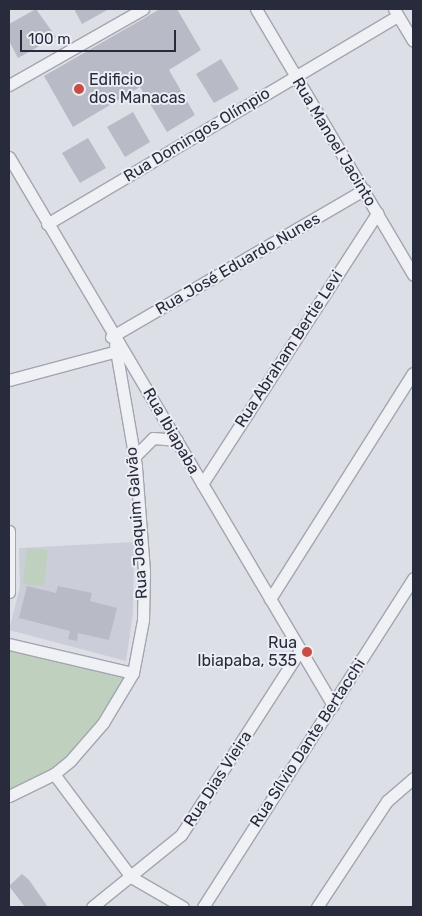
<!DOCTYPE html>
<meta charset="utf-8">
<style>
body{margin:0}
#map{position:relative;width:422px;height:916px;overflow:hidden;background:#dddfe6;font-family:Rubik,sans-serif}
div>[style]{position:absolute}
.built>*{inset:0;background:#cbced8}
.green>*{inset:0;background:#c0d0bf}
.building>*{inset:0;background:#b8bac6}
.roads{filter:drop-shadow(1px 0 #a3a5b0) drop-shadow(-1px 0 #a3a5b0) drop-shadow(0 1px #a3a5b0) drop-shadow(0 -1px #a3a5b0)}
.minor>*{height:11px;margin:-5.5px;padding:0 5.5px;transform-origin:5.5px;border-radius:5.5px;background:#f0f1f5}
.dots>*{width:14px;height:14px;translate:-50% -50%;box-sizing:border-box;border:2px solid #eceef4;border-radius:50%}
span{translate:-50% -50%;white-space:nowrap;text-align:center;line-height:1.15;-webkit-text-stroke:4px #eceef4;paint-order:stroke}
.poi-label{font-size:16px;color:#272b3c}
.left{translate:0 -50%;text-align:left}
.right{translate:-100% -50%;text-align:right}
.street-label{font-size:16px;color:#272b3c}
.frame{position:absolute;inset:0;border:10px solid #272b3c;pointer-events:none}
.scale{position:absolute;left:20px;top:30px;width:156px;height:22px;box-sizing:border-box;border:2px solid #272b3c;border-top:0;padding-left:6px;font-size:15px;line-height:18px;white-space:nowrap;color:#272b3c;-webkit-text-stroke:4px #eceef4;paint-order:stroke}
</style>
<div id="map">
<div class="built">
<div style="clip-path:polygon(134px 542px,133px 613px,126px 661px,9px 630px,20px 587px,19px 548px)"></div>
</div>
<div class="green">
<div style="clip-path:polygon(27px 548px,48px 550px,44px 586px,23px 584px)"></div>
<div style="clip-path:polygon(9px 645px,132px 672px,115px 703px,53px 773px,9px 795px)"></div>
</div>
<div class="building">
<div style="clip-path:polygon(36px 9px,56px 37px,18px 58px,9px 41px,9px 24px)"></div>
<div style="clip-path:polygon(74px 9px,109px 9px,82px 24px)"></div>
<div style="clip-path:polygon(160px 9px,177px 9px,201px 50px,169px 70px,195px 115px,167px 132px,140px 87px,73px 127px,44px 76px)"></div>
<div style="clip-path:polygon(221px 59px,239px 89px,214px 103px,196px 74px)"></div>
<div style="clip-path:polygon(133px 112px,150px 142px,125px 157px,107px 127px)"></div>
<div style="clip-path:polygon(88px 138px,106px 168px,80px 183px,62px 153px)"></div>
<div style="clip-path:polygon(27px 586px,56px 593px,58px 586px,92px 593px,90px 601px,117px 608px,109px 640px,78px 633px,77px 641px,68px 639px,70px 631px,19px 618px)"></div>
<div style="clip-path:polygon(22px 874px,29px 880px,48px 907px,25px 907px,9px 886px)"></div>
</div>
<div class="roads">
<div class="minor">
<div style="left:256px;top:9px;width:309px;rotate:59.4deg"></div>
<div style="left:394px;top:9px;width:37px;rotate:59deg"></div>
<div style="left:9px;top:85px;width:154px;rotate:-29.6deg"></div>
<div style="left:9px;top:157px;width:637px;rotate:59.41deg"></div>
<div style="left:47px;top:224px;width:408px;rotate:-30.7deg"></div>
<div style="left:111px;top:337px;width:293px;rotate:-30.2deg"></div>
<div style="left:9px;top:380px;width:116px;rotate:-15deg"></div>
<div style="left:135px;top:456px;width:25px;rotate:-45deg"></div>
<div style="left:153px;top:438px;width:24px;rotate:5deg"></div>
<div style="left:202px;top:484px;width:323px;rotate:-57.1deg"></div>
<div style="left:9px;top:531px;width:61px;rotate:90deg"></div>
<div style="left:270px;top:599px;width:267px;rotate:-57.7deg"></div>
<div style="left:9px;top:644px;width:127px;rotate:13.2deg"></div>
<div style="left:54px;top:774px;width:129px;rotate:53.2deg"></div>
<div style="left:131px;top:877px;width:60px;rotate:30deg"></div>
<div style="left:9px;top:796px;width:50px;rotate:-26.1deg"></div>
<div style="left:54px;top:774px;width:21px;rotate:-39deg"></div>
<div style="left:70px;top:761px;width:50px;rotate:-49deg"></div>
<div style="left:103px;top:723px;width:58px;rotate:-59deg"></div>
<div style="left:133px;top:673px;width:54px;rotate:-79.3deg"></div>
<div style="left:143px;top:620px;width:49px;rotate:-88.8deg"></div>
<div style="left:144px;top:571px;width:105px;rotate:-94.4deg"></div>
<div style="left:136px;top:466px;width:123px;rotate:-99.8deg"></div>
<div style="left:92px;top:907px;width:114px;rotate:-39deg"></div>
<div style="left:181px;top:835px;width:220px;rotate:-57.2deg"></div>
<div style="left:203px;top:907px;width:390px;rotate:-57.4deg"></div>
<div style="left:317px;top:907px;width:127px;rotate:-56.6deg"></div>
<div style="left:387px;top:801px;width:35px;rotate:-41deg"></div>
</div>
</div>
<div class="dots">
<div style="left:79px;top:89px;background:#c74c46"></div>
<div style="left:307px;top:652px;background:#c74c46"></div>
</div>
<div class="poi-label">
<span class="left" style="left:89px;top:89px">Edificio<br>dos Manacas</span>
<span class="right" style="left:297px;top:652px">Rua<br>Ibiapaba, 535</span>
</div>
<div class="street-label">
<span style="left:197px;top:135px;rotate:-31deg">Rua Domingos Olímpio</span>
<span style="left:334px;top:142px;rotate:59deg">Rua Manoel Jacinto</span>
<span style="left:238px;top:264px;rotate:-30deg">Rua José Eduardo Nunes</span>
<span style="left:289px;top:349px;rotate:-57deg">Rua Abraham Bertie Levi</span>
<span style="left:171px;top:431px;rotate:60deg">Rua Ibiapaba</span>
<span style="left:137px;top:523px;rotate:-94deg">Rua Joaquim Galvão</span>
<span style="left:308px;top:743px;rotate:-57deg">Rua Sílvio Dante Bertacchi</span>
<span style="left:218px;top:779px;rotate:-57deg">Rua Dias Vieira</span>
</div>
<div class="frame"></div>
<div class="scale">100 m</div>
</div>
